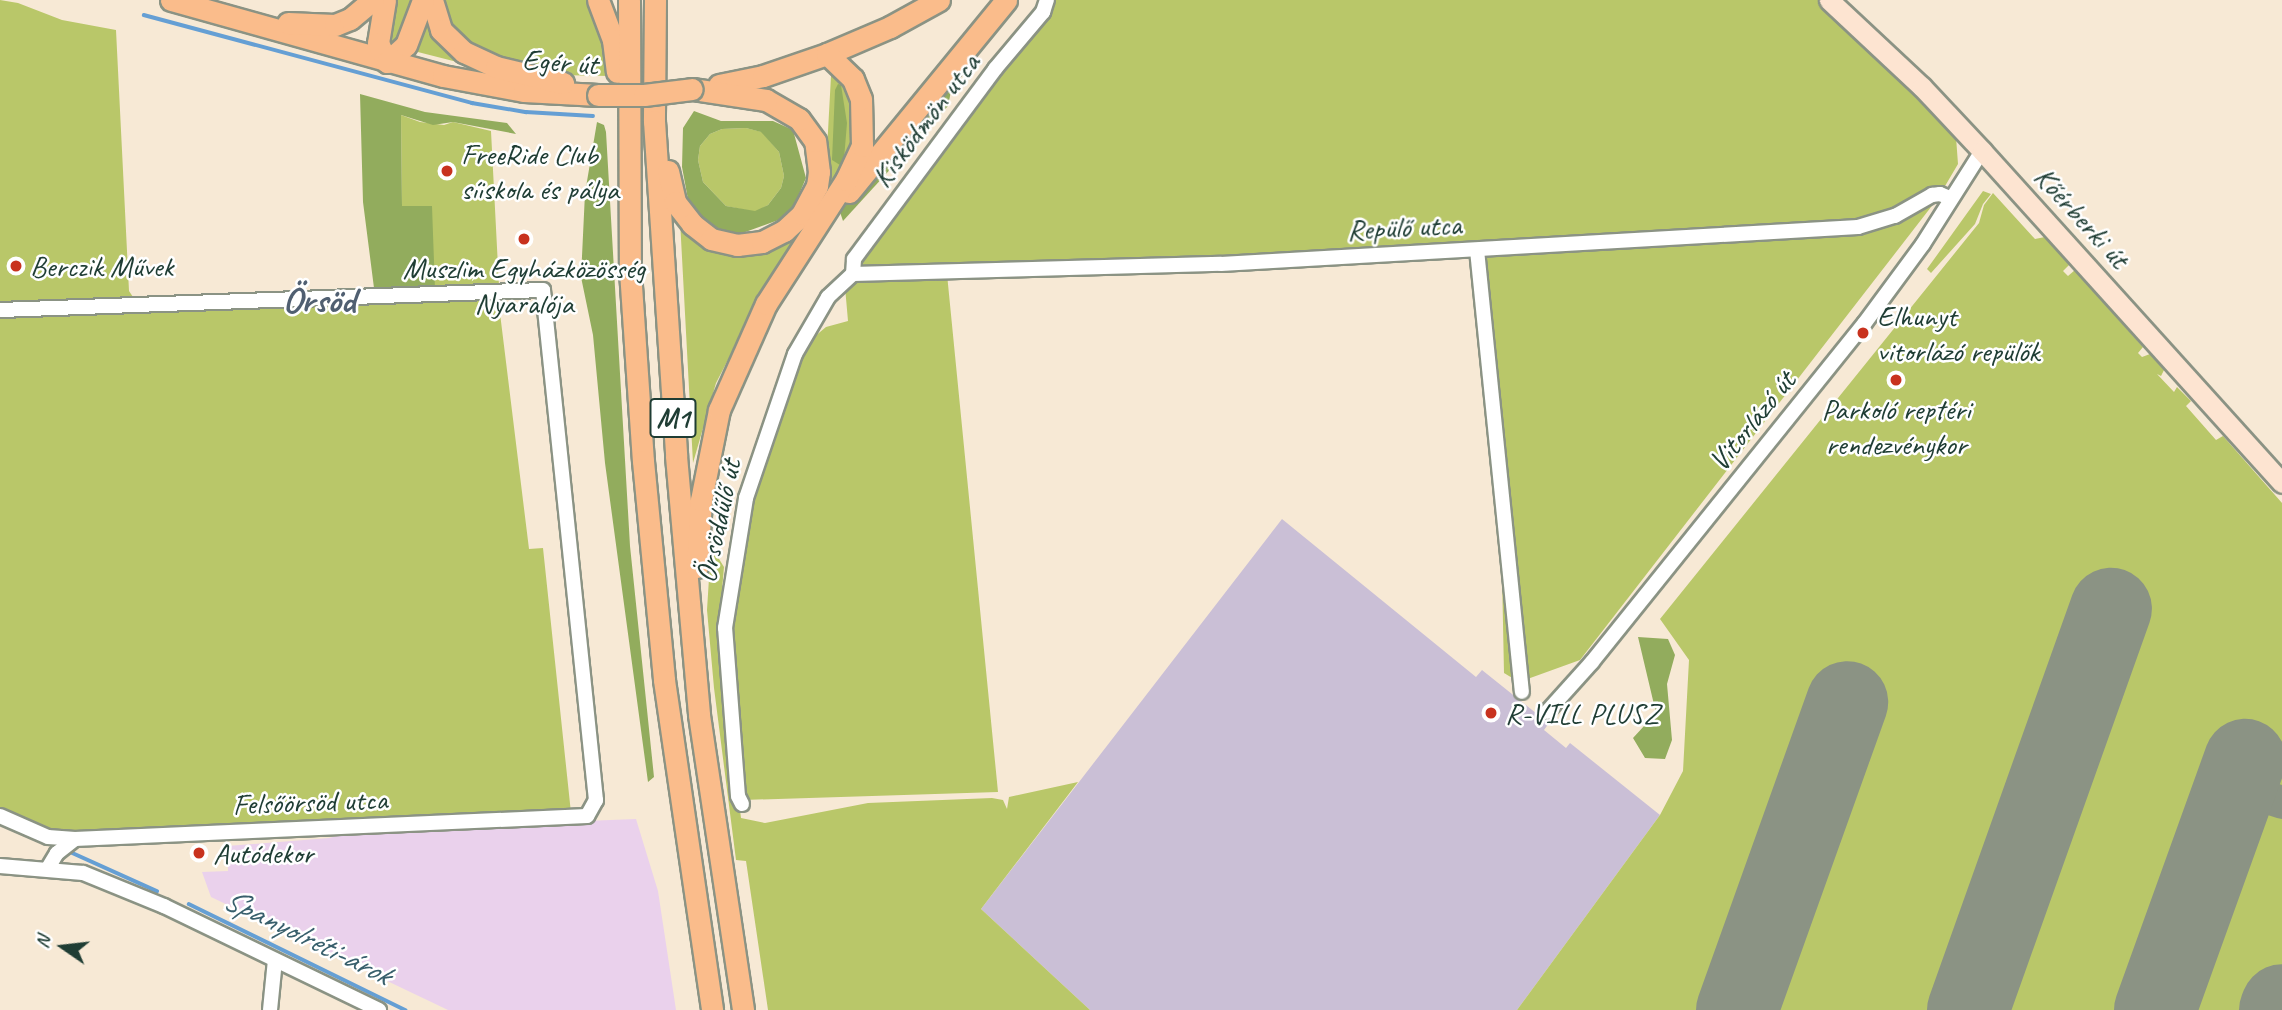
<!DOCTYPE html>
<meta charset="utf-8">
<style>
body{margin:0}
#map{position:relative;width:2282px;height:1010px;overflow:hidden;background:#f7e9d5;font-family:Caveat,sans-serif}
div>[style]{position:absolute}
.built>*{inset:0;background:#ead1ec}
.industrial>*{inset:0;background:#cabfd6}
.green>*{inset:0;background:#b9c769}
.forest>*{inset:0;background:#92ac5d}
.stream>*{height:3.5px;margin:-1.75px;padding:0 1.75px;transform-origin:1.75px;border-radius:1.75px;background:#659fd4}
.taxiway>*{height:33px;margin:-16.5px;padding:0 16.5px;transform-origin:16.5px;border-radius:16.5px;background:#8b9384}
.runway>*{height:82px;margin:-41px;padding:0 41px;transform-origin:41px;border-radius:41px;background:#8b9384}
.roads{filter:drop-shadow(2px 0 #8b9384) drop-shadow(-2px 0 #8b9384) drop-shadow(0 2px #8b9384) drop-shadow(0 -2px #8b9384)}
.street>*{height:14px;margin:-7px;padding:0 7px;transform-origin:7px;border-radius:7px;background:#fff}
.secondary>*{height:19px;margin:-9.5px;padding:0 9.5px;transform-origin:9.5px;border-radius:9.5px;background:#fde4d1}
.primary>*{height:21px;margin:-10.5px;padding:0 10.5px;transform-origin:10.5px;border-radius:10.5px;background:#fabc8b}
.bridges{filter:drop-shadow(2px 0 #8b9384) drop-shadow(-2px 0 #8b9384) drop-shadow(0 2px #8b9384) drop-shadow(0 -2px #8b9384)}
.primary-bridge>*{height:21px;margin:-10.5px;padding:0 10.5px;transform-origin:10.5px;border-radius:10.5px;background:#fabc8b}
.dots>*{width:19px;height:19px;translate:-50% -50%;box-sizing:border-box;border:4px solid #fff;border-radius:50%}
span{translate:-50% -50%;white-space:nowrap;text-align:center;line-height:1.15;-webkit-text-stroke:5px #fff;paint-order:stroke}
.shield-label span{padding:2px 5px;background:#fff;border:2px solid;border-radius:5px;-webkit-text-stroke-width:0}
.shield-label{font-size:28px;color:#1f3d34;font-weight:700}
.street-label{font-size:30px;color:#1f3d34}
.poi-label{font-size:30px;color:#1f3d34}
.left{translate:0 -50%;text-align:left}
.water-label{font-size:32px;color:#385f6c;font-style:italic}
.district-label{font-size:37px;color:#505f71;font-weight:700}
.north{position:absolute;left:28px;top:912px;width:70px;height:70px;-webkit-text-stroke:5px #fff;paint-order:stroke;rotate:284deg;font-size:19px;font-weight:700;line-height:28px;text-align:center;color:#1f3d34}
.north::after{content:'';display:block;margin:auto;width:24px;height:32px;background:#1f3d34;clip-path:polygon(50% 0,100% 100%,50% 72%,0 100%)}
</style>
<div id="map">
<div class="built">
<div style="clip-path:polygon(636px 819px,658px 891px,676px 1010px,448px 1010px,211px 897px,202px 872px,228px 871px,227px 846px,329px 838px,361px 830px)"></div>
</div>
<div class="industrial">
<div style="clip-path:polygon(1282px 519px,1476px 677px,1482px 670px,1542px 718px,1549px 723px,1544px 730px,1566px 748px,1570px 743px,1660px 815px,1517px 1010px,1090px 1010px,981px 909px)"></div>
</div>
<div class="green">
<div style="clip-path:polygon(0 0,18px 3px,62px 20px,116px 30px,129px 291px,141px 309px,498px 297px,529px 549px,543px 548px,571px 813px,75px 832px,59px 843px,0 819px)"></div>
<div style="clip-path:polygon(395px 0,413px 0,395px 42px,389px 40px)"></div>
<div style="clip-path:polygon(437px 0,590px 0,609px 52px,610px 76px,558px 75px,497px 58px,473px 47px,446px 25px)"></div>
<div style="clip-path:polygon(1047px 0,1829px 0,1956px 137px,1958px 164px,1938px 198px,1580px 660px,1519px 682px,1504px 673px,1500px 475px,1477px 250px,947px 274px,998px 792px,743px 800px,726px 624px,739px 534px,801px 348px,826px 327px,848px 321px,845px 287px,852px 266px)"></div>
<div style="clip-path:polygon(426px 8px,466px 62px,465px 64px,410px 50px)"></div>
<div style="clip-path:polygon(835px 74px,841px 78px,856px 119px,850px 157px,766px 286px,716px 383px,693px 463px,680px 220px,714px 245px,785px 242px,826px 168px,831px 76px)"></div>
<div style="clip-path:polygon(401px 115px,420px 122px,444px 125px,453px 122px,491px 131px,499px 286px,435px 289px,402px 207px)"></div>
<div style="clip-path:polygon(746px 128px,762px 132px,779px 152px,784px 176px,781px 188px,768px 205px,755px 212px,726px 206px,703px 182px,698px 160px,700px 146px,710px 134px,722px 129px)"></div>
<div style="clip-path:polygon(1983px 191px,1991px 194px,1983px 204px,1975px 224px,1931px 273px,1927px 269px)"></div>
<div style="clip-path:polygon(1993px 193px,2035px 239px,2045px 237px,2070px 264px,2063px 271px,2068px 276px,2075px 270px,2143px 347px,2138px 353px,2142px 357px,2150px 354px,2164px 370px,2161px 376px,2157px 374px,2174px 392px,2177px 387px,2191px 401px,2186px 406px,2216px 440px,2223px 436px,2282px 503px,2282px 1010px,1517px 1010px,1660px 815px,1683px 771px,1689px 660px,1660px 619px,1979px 223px,1984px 205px)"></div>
<div style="clip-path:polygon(711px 546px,724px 567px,719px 625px,741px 818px,765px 823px,868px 803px,992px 798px,1003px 800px,1007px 809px,1009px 797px,1078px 782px,981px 909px,1090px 1010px,768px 1010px,746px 861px,736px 860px,714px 688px,707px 610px)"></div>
</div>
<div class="forest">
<div style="clip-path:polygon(838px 84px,841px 85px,847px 123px,844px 159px,840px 165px,832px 160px,835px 90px)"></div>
<div style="clip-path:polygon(947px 84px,952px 86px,948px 106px,843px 221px,840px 212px)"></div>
<div style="clip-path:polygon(360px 94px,425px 112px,507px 123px,516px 134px,453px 122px,433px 125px,401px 115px,402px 206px,432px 206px,435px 289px,374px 288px,363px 202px)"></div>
<div style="clip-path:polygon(evenodd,694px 111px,721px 121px,773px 121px,793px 130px,806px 178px,794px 206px,784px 218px,737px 235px,718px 230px,689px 205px,682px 167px,683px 128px,694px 111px,746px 128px,761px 132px,779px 152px,784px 176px,781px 188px,768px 205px,755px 211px,726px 206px,703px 182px,698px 160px,700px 146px,710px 134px,722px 129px,746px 128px)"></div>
<div style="clip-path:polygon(597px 122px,604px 125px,606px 132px,630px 546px,654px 777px,648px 782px,605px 463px,593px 335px,581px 277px,585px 193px)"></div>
<div style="clip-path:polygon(1638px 637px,1668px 639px,1675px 655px,1667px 684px,1672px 740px,1665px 759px,1645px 758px,1633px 738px,1656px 713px)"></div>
</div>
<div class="stream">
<div style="left:144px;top:15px;width:340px;rotate:15deg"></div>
<div style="left:472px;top:103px;width:55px;rotate:9.5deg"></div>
<div style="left:526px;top:112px;width:67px;rotate:3.4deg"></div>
<div style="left:66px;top:850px;width:100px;rotate:24.3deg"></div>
<div style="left:189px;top:904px;width:241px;rotate:26.1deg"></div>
</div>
<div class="taxiway">
<div style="left:2236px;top:787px;width:48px;rotate:18.1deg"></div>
</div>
<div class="runway">
<div style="left:1737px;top:1010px;width:327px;rotate:-70.3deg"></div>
<div style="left:1968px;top:1010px;width:426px;rotate:-70.4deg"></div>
<div style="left:2155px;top:1010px;width:266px;rotate:-70.2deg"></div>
<div style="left:2280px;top:1010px;width:5px;rotate:-68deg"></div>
</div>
<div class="roads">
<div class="street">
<div style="left:1477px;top:250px;width:444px;rotate:84.2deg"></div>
<div style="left:853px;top:274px;width:368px;rotate:-1.6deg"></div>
<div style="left:1221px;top:264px;width:638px;rotate:-3.32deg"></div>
<div style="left:1858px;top:227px;width:39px;rotate:-17deg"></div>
<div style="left:1895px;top:216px;width:43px;rotate:-29.6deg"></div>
<div style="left:1932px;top:195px;width:8px;rotate:-7deg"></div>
<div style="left:1940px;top:194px;width:11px;rotate:22deg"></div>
<div style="left:853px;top:274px;width:15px;rotate:-86deg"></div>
<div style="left:854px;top:259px;width:237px;rotate:-53.4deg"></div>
<div style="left:995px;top:69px;width:75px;rotate:-49.9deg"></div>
<div style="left:1043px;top:12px;width:13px;rotate:-72deg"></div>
<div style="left:0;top:310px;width:543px;rotate:-2.11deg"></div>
<div style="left:543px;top:290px;width:513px;rotate:84.07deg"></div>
<div style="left:596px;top:800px;width:18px;rotate:119deg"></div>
<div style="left:587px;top:816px;width:513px;rotate:177.43deg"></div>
<div style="left:75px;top:839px;width:23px;rotate:142deg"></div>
<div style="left:57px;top:853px;width:17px;rotate:121deg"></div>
<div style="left:1547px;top:712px;width:67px;rotate:-48deg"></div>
<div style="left:1592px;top:662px;width:434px;rotate:-51.2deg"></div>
<div style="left:1864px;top:324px;width:99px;rotate:-53.6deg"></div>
<div style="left:1923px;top:244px;width:110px;rotate:-57.6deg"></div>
<div style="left:742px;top:804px;width:9px;rotate:-117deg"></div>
<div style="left:738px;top:796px;width:169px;rotate:-94.4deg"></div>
<div style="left:725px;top:628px;width:132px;rotate:-80.8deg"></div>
<div style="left:746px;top:498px;width:152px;rotate:-71.2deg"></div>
<div style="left:795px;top:354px;width:66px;rotate:-59.9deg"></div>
<div style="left:828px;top:297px;width:34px;rotate:-43deg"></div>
<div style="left:0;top:816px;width:52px;rotate:23.6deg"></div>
<div style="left:48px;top:837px;width:27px;rotate:4deg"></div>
<div style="left:0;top:866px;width:83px;rotate:4.8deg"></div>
<div style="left:83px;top:873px;width:87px;rotate:22.2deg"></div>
<div style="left:164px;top:906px;width:239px;rotate:25.8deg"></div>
<div style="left:270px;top:1010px;width:50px;rotate:-84.3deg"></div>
</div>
<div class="secondary">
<div style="left:1829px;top:0;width:127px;rotate:43.1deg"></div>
<div style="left:1922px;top:87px;width:88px;rotate:46.8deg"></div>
<div style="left:1982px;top:151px;width:447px;rotate:47.9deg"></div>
</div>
<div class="primary">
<div style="left:171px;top:0;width:282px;rotate:15.6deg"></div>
<div style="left:443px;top:76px;width:82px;rotate:10.5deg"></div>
<div style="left:524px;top:91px;width:74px;rotate:3.1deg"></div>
<div style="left:385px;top:0;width:44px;rotate:99.2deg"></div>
<div style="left:378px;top:43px;width:21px;rotate:65deg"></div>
<div style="left:432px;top:0;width:31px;rotate:73deg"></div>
<div style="left:441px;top:30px;width:32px;rotate:44deg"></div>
<div style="left:464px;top:52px;width:35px;rotate:25deg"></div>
<div style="left:496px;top:67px;width:69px;rotate:13.4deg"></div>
<div style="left:598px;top:0;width:43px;rotate:69.4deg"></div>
<div style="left:613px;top:40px;width:32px;rotate:83deg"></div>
<div style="left:629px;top:0;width:271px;rotate:89.8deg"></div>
<div style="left:630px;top:271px;width:190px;rotate:86.1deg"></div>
<div style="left:643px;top:461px;width:220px;rotate:84.5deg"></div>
<div style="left:664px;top:680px;width:333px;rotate:81.7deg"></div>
<div style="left:655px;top:0;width:121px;rotate:90.5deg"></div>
<div style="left:654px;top:121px;width:336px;rotate:86.2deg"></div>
<div style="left:676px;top:456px;width:260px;rotate:84.9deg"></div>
<div style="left:699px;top:715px;width:298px;rotate:81.5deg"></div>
<div style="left:288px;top:23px;width:47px;rotate:2.4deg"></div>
<div style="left:335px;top:25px;width:16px;rotate:-22deg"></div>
<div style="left:350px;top:19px;width:30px;rotate:-40deg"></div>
<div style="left:387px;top:62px;width:25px;rotate:-42deg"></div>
<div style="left:406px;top:45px;width:48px;rotate:-69.3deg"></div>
<div style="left:719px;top:85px;width:45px;rotate:-11.6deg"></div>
<div style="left:763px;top:76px;width:68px;rotate:-19deg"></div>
<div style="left:827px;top:54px;width:69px;rotate:-23.2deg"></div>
<div style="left:890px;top:27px;width:56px;rotate:-28.9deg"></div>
<div style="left:668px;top:171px;width:32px;rotate:77deg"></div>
<div style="left:675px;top:202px;width:28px;rotate:52deg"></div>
<div style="left:692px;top:224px;width:24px;rotate:38deg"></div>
<div style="left:711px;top:239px;width:27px;rotate:13deg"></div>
<div style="left:737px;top:245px;width:25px;rotate:-7deg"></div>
<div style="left:762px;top:242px;width:25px;rotate:-27deg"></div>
<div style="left:784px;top:231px;width:25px;rotate:-43deg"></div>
<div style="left:802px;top:214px;width:32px;rotate:-62deg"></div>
<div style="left:817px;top:186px;width:14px;rotate:-82deg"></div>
<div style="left:819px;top:172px;width:31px;rotate:-97deg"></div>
<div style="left:815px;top:141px;width:27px;rotate:-126deg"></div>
<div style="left:799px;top:119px;width:38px;rotate:-150deg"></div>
<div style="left:766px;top:100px;width:75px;rotate:-171.5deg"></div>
<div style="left:849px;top:192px;width:248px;rotate:-50.7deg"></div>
<div style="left:697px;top:567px;width:67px;rotate:-86.6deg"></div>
<div style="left:701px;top:500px;width:92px;rotate:-78.7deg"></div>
<div style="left:719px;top:410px;width:116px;rotate:-66.1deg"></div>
<div style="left:766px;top:304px;width:148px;rotate:-57.2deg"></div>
<div style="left:846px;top:180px;width:38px;rotate:-65deg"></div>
<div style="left:862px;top:146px;width:47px;rotate:-91.2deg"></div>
<div style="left:861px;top:99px;width:22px;rotate:-112deg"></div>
<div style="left:853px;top:79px;width:36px;rotate:-136deg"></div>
</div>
</div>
<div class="bridges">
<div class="primary-bridge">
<div style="left:598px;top:95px;width:46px"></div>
<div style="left:644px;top:95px;width:48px;rotate:-7.1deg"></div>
</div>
</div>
<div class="dots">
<div style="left:447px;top:171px;background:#c8321e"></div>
<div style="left:524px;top:239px;background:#c8321e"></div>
<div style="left:16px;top:266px;background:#c8321e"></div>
<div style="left:1863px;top:333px;background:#c8321e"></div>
<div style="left:1896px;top:380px;background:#c8321e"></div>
<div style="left:1491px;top:713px;background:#c8321e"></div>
<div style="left:199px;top:853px;background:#c8321e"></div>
</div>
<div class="shield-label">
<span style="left:673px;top:418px">M1</span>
</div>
<div class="street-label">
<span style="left:560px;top:62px;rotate:4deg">Egér út</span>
<span style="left:925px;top:120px;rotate:-53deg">Kisködmön utca</span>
<span style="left:2082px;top:217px;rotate:48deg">Kőérberki út</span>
<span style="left:1404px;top:227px;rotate:-3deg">Repülő utca</span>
<span style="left:1752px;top:421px;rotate:-51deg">Vitorlázó út</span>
<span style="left:718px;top:521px;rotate:-78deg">Örsöddűlő út</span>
<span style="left:310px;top:802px;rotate:-2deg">Felsőörsöd utca</span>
</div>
<div class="poi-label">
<span class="left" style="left:461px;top:171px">FreeRide Club<br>síiskola és pálya</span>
<span class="left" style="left:30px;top:266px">Berczik Művek</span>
<span style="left:524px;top:285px">Muszlim Egyházközösség<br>Nyaralója</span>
<span class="left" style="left:1877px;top:333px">Elhunyt<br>vitorlázó repülők</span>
<span style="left:1896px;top:426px">Parkoló reptéri<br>rendezvénykor</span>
<span class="left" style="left:1505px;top:713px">R-VILL PLUSZ</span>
<span class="left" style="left:213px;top:853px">Autódekor</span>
</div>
<div class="water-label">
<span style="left:307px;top:937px;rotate:26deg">Spanyolréti-árok</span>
</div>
<div class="district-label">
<span style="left:319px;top:300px">Örsöd</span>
</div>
<div class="north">N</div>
</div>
